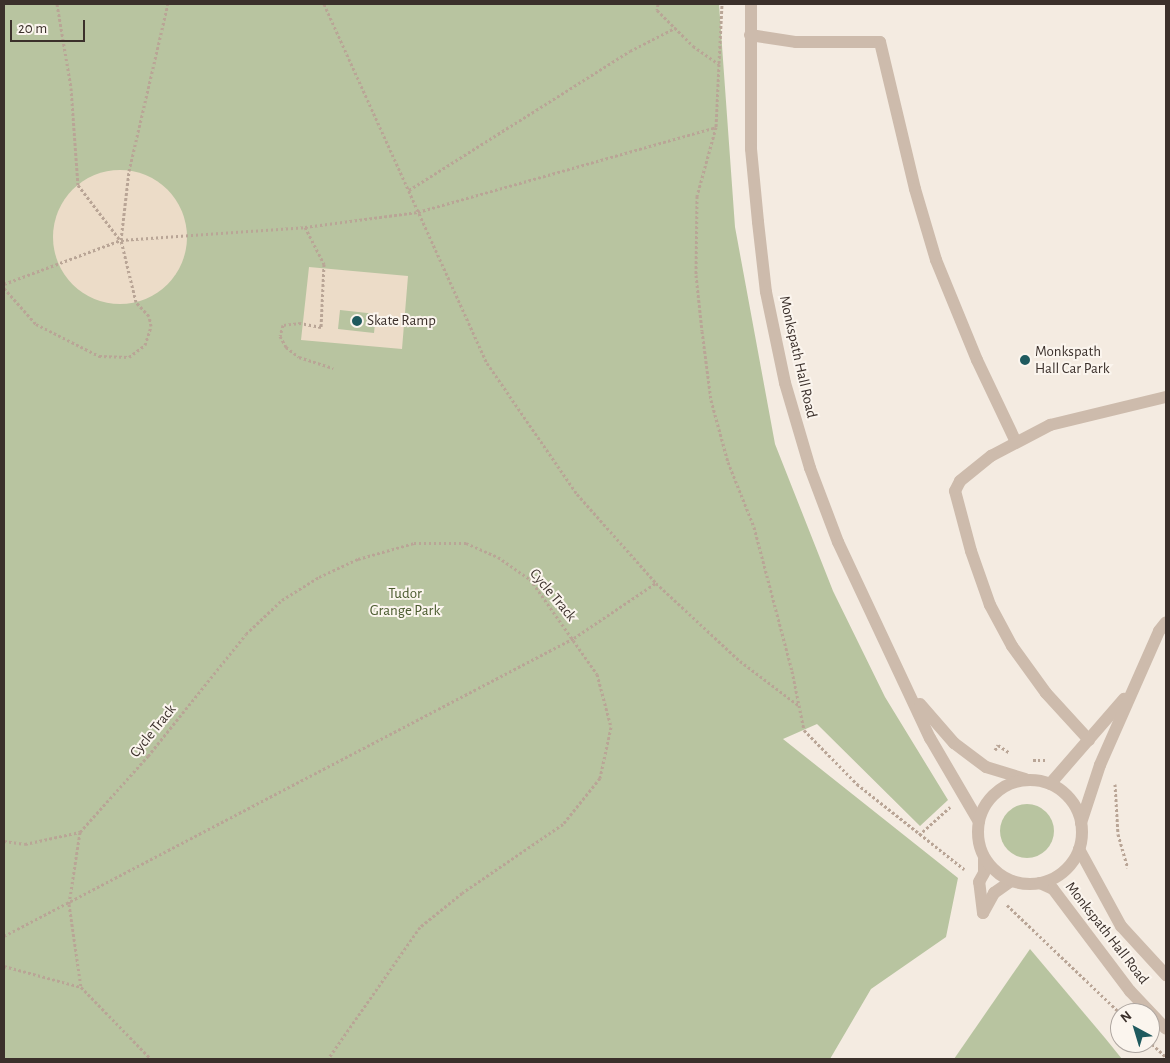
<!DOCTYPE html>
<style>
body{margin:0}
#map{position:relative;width:1170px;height:1063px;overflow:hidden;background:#f4ebe1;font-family:"Alegreya Sans",sans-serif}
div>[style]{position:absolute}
.green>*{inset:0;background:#b8c4a0}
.round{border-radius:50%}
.plaza>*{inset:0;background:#ecdcc8}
.path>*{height:3px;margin-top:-1.5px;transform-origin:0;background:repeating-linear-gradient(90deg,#b9a596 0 2.5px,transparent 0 5px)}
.service>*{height:12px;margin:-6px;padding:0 6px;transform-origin:6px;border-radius:6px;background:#cdbbac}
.tertiary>*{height:12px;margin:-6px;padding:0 6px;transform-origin:6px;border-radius:6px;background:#cdbbac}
.tertiary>.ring{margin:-6px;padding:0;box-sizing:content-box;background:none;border:12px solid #cdbbac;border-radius:50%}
.dots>*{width:14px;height:14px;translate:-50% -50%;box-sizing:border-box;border:2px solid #fbf5ee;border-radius:50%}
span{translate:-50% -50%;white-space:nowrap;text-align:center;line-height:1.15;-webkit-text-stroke:4px #fbf5ee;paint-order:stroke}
.poi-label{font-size:15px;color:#3b302b}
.left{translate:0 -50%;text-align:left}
.street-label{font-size:15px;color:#3b302b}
.park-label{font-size:15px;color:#4a5a2e}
.frame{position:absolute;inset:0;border:5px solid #3b302b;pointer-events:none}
.north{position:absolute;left:1110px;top:1003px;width:50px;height:50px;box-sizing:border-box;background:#fbf5ee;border:1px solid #aea6a0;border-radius:50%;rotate:321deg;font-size:14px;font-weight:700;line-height:20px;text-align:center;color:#3b302b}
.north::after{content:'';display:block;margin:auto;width:18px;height:22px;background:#1f5a5e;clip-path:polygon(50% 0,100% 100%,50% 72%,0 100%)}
.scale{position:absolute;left:10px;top:20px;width:75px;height:22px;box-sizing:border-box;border:2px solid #3b302b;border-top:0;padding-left:6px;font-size:15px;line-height:18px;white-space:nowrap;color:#3b302b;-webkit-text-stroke:4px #fbf5ee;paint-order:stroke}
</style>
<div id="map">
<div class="green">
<div style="clip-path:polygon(4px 4px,719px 4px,735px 227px,775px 444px,833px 591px,885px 697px,948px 800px,920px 826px,817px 724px,783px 739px,958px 878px,946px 937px,871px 989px,830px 1059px,4px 1059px)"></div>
<div class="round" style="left:1000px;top:804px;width:54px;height:54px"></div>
<div style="clip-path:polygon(1030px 949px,1105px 1038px,1122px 1059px,954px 1059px)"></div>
</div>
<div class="plaza">
<div class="round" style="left:53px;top:170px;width:134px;height:134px"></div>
<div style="clip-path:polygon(evenodd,309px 267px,408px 276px,402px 349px,301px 340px,309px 267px,340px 310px,376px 314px,374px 333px,338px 329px,340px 310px)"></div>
</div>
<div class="path">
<div style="left:57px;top:4px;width:85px;rotate:80.5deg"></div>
<div style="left:71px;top:88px;width:97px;rotate:85.9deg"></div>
<div style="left:78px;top:185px;width:69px;rotate:52.6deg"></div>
<div style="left:324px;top:4px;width:394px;rotate:65.6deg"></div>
<div style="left:487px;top:363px;width:159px;rotate:55.5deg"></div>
<div style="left:577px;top:494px;width:119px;rotate:48.4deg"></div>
<div style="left:656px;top:583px;width:115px;rotate:42.9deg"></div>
<div style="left:740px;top:661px;width:73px;rotate:37.2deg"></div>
<div style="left:658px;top:4px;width:6px;rotate:99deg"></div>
<div style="left:657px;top:10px;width:51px;rotate:45deg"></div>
<div style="left:693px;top:46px;width:32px;rotate:35deg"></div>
<div style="left:719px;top:64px;width:63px;rotate:92.7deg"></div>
<div style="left:716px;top:127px;width:72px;rotate:105.4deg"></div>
<div style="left:697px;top:196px;width:79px;rotate:90.7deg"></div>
<div style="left:696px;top:275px;width:56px;rotate:83.9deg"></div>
<div style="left:702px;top:331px;width:70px;rotate:82.6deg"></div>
<div style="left:711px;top:400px;width:64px;rotate:74.7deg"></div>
<div style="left:728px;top:462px;width:70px;rotate:68.2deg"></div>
<div style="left:754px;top:527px;width:149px;rotate:75.2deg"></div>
<div style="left:792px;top:671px;width:60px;rotate:78.5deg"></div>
<div style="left:804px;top:730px;width:76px;rotate:45.5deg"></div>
<div style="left:857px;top:784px;width:137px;rotate:38.5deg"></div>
<div style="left:719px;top:63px;width:59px;rotate:-87.1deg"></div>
<div style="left:409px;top:190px;width:261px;rotate:-32.2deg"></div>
<div style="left:630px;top:51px;width:51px;rotate:-27.1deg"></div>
<div style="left:305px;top:227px;width:42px;rotate:62.8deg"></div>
<div style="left:324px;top:264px;width:63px;rotate:92.7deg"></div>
<div style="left:321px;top:327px;width:20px;rotate:-169deg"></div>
<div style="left:301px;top:323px;width:18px;rotate:174deg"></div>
<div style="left:283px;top:325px;width:11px;rotate:105deg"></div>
<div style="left:280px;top:336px;width:13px;rotate:61deg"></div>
<div style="left:286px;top:347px;width:16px;rotate:38deg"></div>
<div style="left:299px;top:357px;width:36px;rotate:18deg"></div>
<div style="left:4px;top:284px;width:125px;rotate:-20.6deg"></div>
<div style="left:121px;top:240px;width:184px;rotate:-4deg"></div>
<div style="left:305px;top:227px;width:114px;rotate:-7.6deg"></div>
<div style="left:418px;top:212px;width:310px;rotate:-15.9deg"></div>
<div style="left:4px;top:288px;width:48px;rotate:48.4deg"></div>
<div style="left:36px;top:324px;width:71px;rotate:26.9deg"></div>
<div style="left:99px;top:356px;width:30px;rotate:2deg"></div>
<div style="left:129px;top:357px;width:20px;rotate:-37deg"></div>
<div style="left:145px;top:345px;width:20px;rotate:-72deg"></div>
<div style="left:151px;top:326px;width:10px;rotate:-101deg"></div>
<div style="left:149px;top:316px;width:19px;rotate:-133deg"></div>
<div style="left:136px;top:302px;width:64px;rotate:-103.6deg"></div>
<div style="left:121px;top:240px;width:69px;rotate:-83.4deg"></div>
<div style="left:129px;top:171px;width:171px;rotate:-76.9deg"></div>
<div style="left:995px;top:750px;width:6px;rotate:-59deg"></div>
<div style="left:998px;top:745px;width:14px;rotate:34deg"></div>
<div style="left:1033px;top:760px;width:13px"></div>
<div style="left:1115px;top:784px;width:50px;rotate:86.6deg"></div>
<div style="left:1118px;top:834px;width:35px;rotate:74deg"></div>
<div style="left:80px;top:832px;width:73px;rotate:98.7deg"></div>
<div style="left:69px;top:904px;width:84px;rotate:81.8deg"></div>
<div style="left:919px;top:835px;width:42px;rotate:-42.1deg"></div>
<div style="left:4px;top:841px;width:21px;rotate:8deg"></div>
<div style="left:25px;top:844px;width:56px;rotate:-12.3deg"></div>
<div style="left:80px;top:832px;width:102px;rotate:-48.2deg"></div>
<div style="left:148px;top:756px;width:156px;rotate:-51.2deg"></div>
<div style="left:246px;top:634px;width:50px;rotate:-43.4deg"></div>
<div style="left:282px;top:600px;width:44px;rotate:-31.9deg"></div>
<div style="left:319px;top:577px;width:43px;rotate:-24.8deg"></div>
<div style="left:358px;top:559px;width:58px;rotate:-15.9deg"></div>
<div style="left:414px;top:543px;width:52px"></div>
<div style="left:466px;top:543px;width:35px;rotate:24deg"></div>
<div style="left:498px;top:557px;width:39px;rotate:35deg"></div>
<div style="left:530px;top:579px;width:116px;rotate:54.8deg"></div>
<div style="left:597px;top:674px;width:55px;rotate:75.2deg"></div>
<div style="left:611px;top:727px;width:52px;rotate:102.2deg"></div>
<div style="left:600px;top:778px;width:59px;rotate:128.8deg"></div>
<div style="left:563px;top:824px;width:122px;rotate:145.7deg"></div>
<div style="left:462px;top:893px;width:54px;rotate:141deg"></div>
<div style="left:420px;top:927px;width:161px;rotate:124.9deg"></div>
<div style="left:1007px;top:905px;width:156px;rotate:43.7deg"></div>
<div style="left:4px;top:936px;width:643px;rotate:-27.6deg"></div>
<div style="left:574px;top:638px;width:99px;rotate:-33.9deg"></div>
<div style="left:4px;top:966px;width:80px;rotate:15.3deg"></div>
<div style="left:81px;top:987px;width:100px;rotate:45.8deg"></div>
<div style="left:1152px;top:1044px;width:19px;rotate:43deg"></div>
</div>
<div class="service">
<div style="left:750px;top:35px;width:47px;rotate:8.7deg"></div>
<div style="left:796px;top:42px;width:84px"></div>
<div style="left:880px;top:42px;width:151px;rotate:76.6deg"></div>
<div style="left:915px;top:189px;width:74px;rotate:73.5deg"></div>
<div style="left:936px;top:260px;width:108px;rotate:67.7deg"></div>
<div style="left:977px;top:360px;width:91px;rotate:64.6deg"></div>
<div style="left:1089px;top:740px;width:64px;rotate:-132.5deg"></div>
<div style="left:1046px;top:693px;width:58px;rotate:-125.9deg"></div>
<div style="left:1012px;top:646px;width:47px;rotate:-118.2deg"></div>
<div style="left:990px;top:605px;width:57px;rotate:-109.4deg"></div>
<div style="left:971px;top:551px;width:62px;rotate:-104.9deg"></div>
<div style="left:955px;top:491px;width:11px;rotate:-63deg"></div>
<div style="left:960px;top:481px;width:40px;rotate:-39deg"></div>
<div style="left:991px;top:456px;width:67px;rotate:-27.7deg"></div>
<div style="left:1050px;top:425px;width:119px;rotate:-13.6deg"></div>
<div style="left:1050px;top:784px;width:113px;rotate:-49deg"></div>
<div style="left:1081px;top:823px;width:61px;rotate:-71.9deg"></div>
<div style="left:1100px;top:765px;width:146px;rotate:-66.2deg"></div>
<div style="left:1159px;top:631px;width:11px;rotate:-52deg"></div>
<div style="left:983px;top:913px;width:31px;rotate:-97deg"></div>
<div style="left:979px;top:882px;width:10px;rotate:-61deg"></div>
<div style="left:984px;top:873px;width:14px;rotate:-90deg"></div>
<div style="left:983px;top:913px;width:23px;rotate:-61deg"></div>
<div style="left:994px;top:893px;width:21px;rotate:-35deg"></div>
</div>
<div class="tertiary">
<div style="left:751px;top:4px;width:145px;rotate:90deg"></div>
<div style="left:751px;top:149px;width:73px;rotate:84.5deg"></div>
<div style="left:758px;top:222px;width:70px;rotate:83.5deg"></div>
<div style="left:766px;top:292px;width:93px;rotate:78.2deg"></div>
<div style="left:785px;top:383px;width:89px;rotate:73.6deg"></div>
<div style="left:810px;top:468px;width:79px;rotate:69.3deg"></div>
<div style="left:838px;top:542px;width:217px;rotate:64.9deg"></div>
<div style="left:930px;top:738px;width:97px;rotate:59.7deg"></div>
<div style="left:920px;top:704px;width:52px;rotate:48.9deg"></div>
<div style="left:954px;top:743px;width:40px;rotate:37deg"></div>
<div style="left:986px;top:767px;width:41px;rotate:17.1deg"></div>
<div class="ring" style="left:978px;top:780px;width:92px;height:92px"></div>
<div style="left:1079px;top:849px;width:88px;rotate:61.4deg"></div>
<div style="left:1121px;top:926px;width:67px;rotate:47.4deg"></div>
<div style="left:1040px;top:883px;width:14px;rotate:25deg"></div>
<div style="left:1053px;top:889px;width:128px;rotate:53deg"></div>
<div style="left:1130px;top:991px;width:52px;rotate:46.5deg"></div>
</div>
<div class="dots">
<div style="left:357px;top:321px;background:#1f5a5e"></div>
<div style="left:1025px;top:360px;background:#1f5a5e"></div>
</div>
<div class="poi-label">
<span class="left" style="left:367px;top:321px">Skate Ramp</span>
<span class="left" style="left:1035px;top:360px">Monkspath<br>Hall Car Park</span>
</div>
<div class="street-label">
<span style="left:798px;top:357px;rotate:77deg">Monkspath Hall Road</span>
<span style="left:553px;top:595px;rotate:50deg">Cycle Track</span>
<span style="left:153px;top:731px;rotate:-51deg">Cycle Track</span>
<span style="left:1107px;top:933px;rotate:52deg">Monkspath Hall Road</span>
</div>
<div class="park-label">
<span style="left:405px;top:602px">Tudor<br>Grange Park</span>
</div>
<div class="frame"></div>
<div class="north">N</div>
<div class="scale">20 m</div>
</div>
